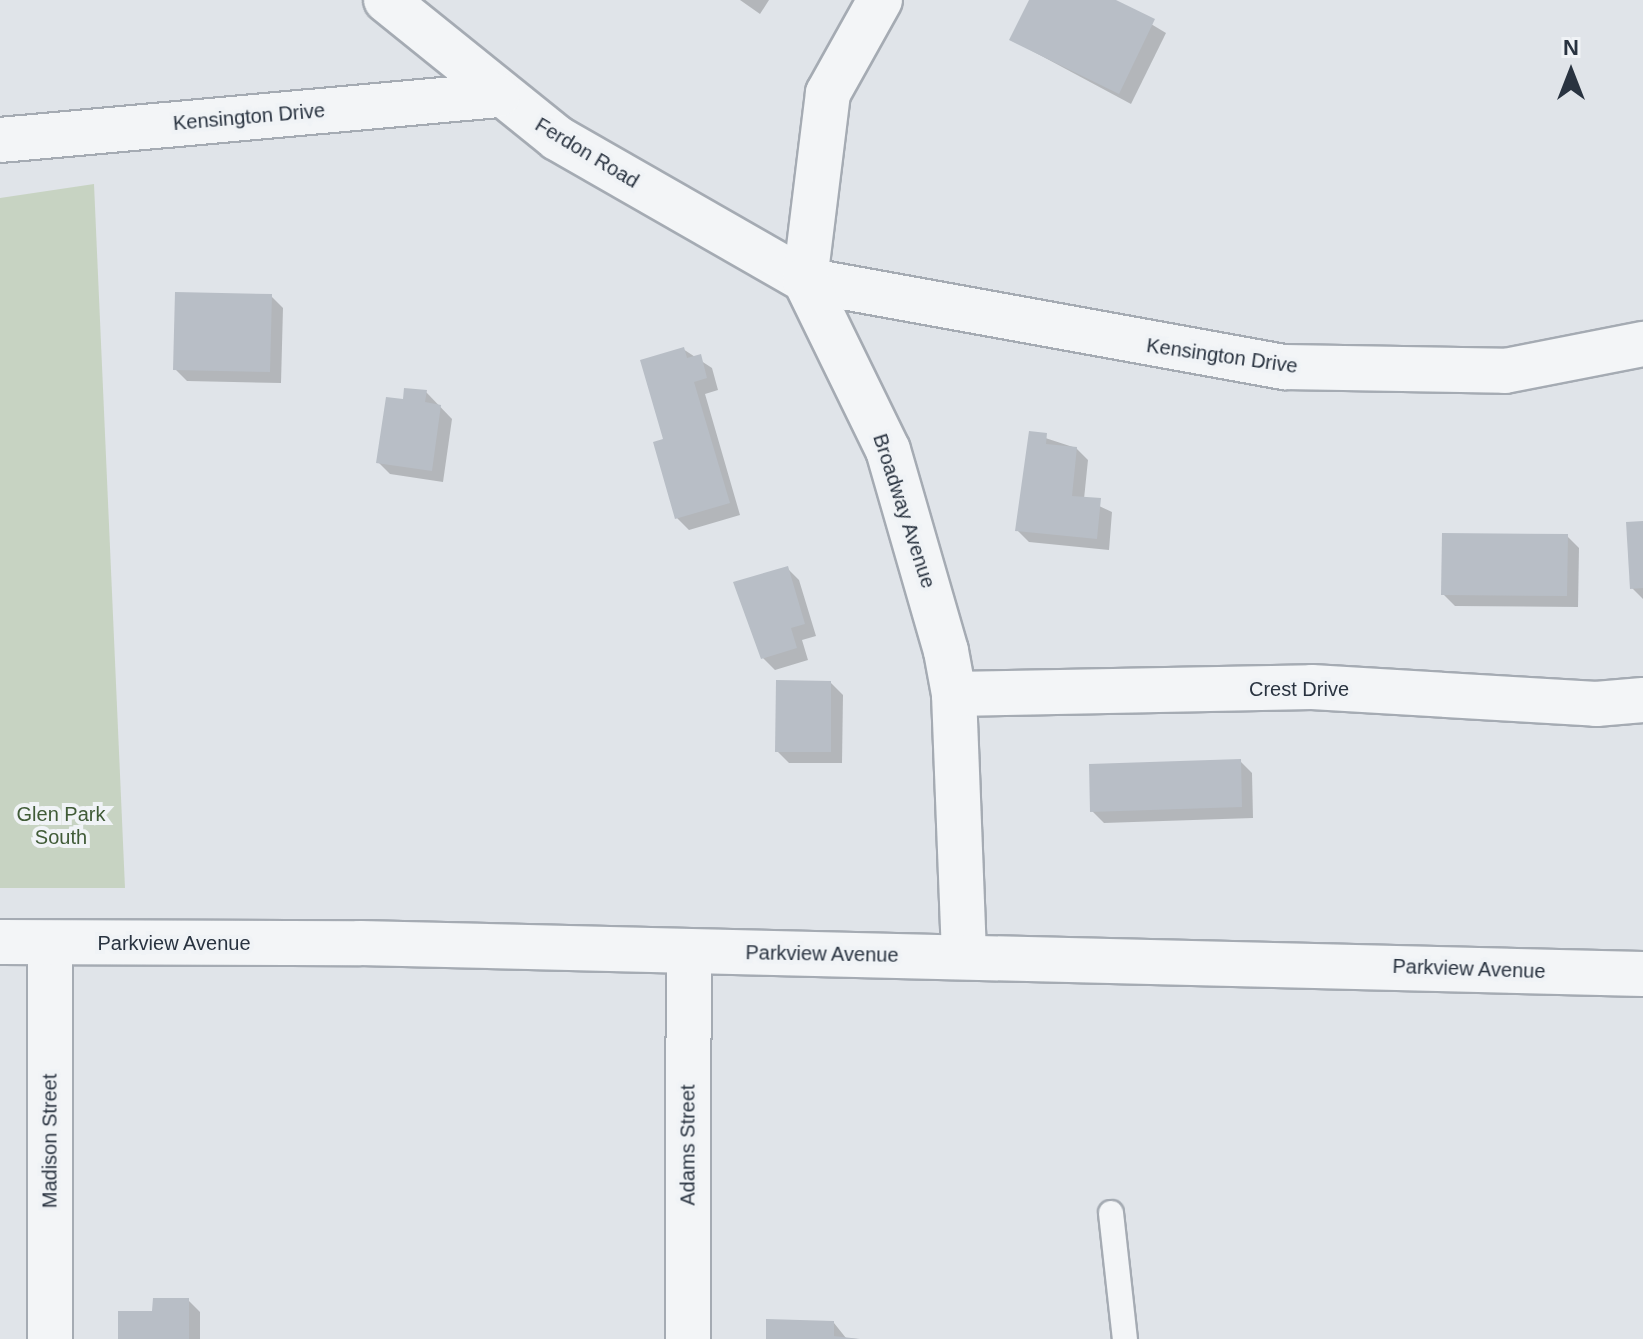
<!DOCTYPE html>
<style>
body{margin:0}
#map{position:relative;width:1643px;height:1339px;overflow:hidden;background:#e0e4e9;font-family:Arial,sans-serif}
div>[style]{position:absolute}
.green>*{inset:0;background:#c7d3c2}
.shadow>*{inset:0;background:#0003}
.building>*{inset:0;background:#b8bec6}
.roads{filter:drop-shadow(2px 0 #a5abb3) drop-shadow(-2px 0 #a5abb3) drop-shadow(0 2px #a5abb3) drop-shadow(0 -2px #a5abb3)}
.service>*{height:24px;margin:-12px;padding:0 12px;transform-origin:12px;border-radius:12px;background:#f3f5f7}
.minor>*{height:44px;margin:-22px;padding:0 22px;transform-origin:22px;border-radius:22px;background:#f3f5f7}
.tertiary>*{height:44px;margin:-22px;padding:0 22px;transform-origin:22px;border-radius:22px;background:#f3f5f7}
span{translate:-50% -50%;white-space:nowrap;text-align:center;line-height:1.15;-webkit-text-stroke:8px #f0f3f6;paint-order:stroke}
.street-label{font-size:20px;color:#293340}
.park-label{font-size:20px;color:#405b37}
.north{position:absolute;left:1531px;top:32px;width:80px;height:80px;-webkit-text-stroke:6px #f0f3f6;paint-order:stroke;rotate:0deg;font-size:22px;font-weight:700;line-height:32px;text-align:center;color:#293340}
.north::after{content:'';display:block;margin:auto;width:28px;height:36px;background:#293340;clip-path:polygon(50% 0,100% 100%,50% 72%,0 100%)}
</style>
<div id="map">
<div class="green">
<div style="clip-path:polygon(94px 184px,125px 888px,0 888px,0 198px)"></div>
</div>
<div class="shadow">
<div style="clip-path:polygon(740px 0,769px 0,760px 14px)"></div>
<div style="clip-path:polygon(1031px 0,1111px 0,1166px 33px,1131px 104px,1012px 40px)"></div>
<div style="clip-path:polygon(271px 296px,283px 308px,281px 383px,187px 381px,175px 369px)"></div>
<div style="clip-path:polygon(683px 349px,712px 368px,718px 390px,705px 394px,740px 515px,689px 530px,677px 518px,666px 440px)"></div>
<div style="clip-path:polygon(426px 392px,452px 419px,443px 482px,390px 474px,378px 462px,405px 401px)"></div>
<div style="clip-path:polygon(1030px 433px,1076px 448px,1088px 460px,1084px 499px,1112px 512px,1109px 550px,1029px 542px,1017px 530px)"></div>
<div style="clip-path:polygon(1643px 523px,1643px 599px,1632px 588px)"></div>
<div style="clip-path:polygon(1567px 536px,1579px 548px,1578px 607px,1455px 606px,1443px 594px)"></div>
<div style="clip-path:polygon(787px 568px,799px 580px,816px 636px,802px 640px,808px 660px,775px 670px,763px 658px)"></div>
<div style="clip-path:polygon(831px 683px,843px 695px,842px 763px,789px 763px,777px 751px)"></div>
<div style="clip-path:polygon(1240px 761px,1252px 773px,1253px 818px,1104px 823px,1092px 811px)"></div>
<div style="clip-path:polygon(188px 1300px,200px 1312px,200px 1339px,120px 1339px,154px 1313px)"></div>
<div style="clip-path:polygon(834px 1323px,846px 1338px,858px 1339px,768px 1339px)"></div>
</div>
<div class="building">
<div style="clip-path:polygon(1029px 0,1116px 0,1155px 19px,1119px 94px,1009px 40px)"></div>
<div style="clip-path:polygon(175px 292px,272px 294px,270px 372px,173px 370px)"></div>
<div style="clip-path:polygon(684px 347px,687px 358px,701px 354px,707px 378px,694px 382px,730px 503px,675px 519px,653px 442px,663px 439px,640px 360px)"></div>
<div style="clip-path:polygon(404px 388px,427px 390px,425px 402px,441px 405px,432px 471px,376px 463px,386px 397px,403px 399px)"></div>
<div style="clip-path:polygon(1029px 431px,1047px 433px,1046px 444px,1077px 447px,1072px 496px,1101px 498px,1097px 539px,1015px 531px)"></div>
<div style="clip-path:polygon(1643px 521px,1643px 588px,1630px 589px,1626px 522px)"></div>
<div style="clip-path:polygon(1442px 533px,1568px 534px,1567px 596px,1441px 595px)"></div>
<div style="clip-path:polygon(788px 566px,805px 624px,791px 628px,797px 648px,761px 659px,733px 582px)"></div>
<div style="clip-path:polygon(776px 680px,831px 681px,831px 752px,775px 752px)"></div>
<div style="clip-path:polygon(1241px 759px,1242px 807px,1090px 812px,1089px 764px)"></div>
<div style="clip-path:polygon(153px 1298px,189px 1298px,189px 1339px,118px 1339px,118px 1311px,152px 1311px)"></div>
<div style="clip-path:polygon(766px 1319px,834px 1321px,834px 1336px,860px 1339px,766px 1339px)"></div>
</div>
<div class="roads">
<div class="service">
<div style="left:1111px;top:1213px;width:127px;rotate:83.7deg"></div>
</div>
<div class="minor">
<div style="left:386px;top:0;width:220px;rotate:38.9deg"></div>
<div style="left:557px;top:138px;width:286px;rotate:29.8deg"></div>
<div style="left:805px;top:280px;width:488px;rotate:10.3deg"></div>
<div style="left:1285px;top:367px;width:220px;rotate:1deg"></div>
<div style="left:1505px;top:371px;width:141px;rotate:-11.1deg"></div>
<div style="left:880px;top:0;width:107px;rotate:119.2deg"></div>
<div style="left:828px;top:93px;width:188px;rotate:97deg"></div>
<div style="left:805px;top:280px;width:189px;rotate:64deg"></div>
<div style="left:888px;top:450px;width:209px;rotate:73.9deg"></div>
<div style="left:946px;top:651px;width:44px;rotate:79.5deg"></div>
<div style="left:954px;top:694px;width:262px;rotate:87.8deg"></div>
<div style="left:0;top:140px;width:500px;rotate:-5.16deg"></div>
<div style="left:954px;top:694px;width:358px;rotate:-1.1deg"></div>
<div style="left:1312px;top:687px;width:285px;rotate:3.4deg"></div>
<div style="left:1596px;top:704px;width:47px;rotate:-4.9deg"></div>
<div style="left:50px;top:943px;width:396px;rotate:90deg"></div>
<div style="left:688px;top:1339px;width:387px;rotate:-89.9deg"></div>
</div>
<div class="tertiary">
<div style="left:0;top:942px;width:360px;rotate:0.2deg"></div>
<div style="left:360px;top:943px;width:1283px;rotate:1.38deg"></div>
</div>
</div>
<div class="street-label">
<span style="left:249px;top:117px;rotate:-5deg">Kensington Drive</span>
<span style="left:587px;top:153px;rotate:31deg">Ferdon Road</span>
<span style="left:1222px;top:356px;rotate:8deg">Kensington Drive</span>
<span style="left:904px;top:511px;rotate:72deg">Broadway Avenue</span>
<span style="left:1299px;top:689px">Crest Drive</span>
<span style="left:174px;top:943px">Parkview Avenue</span>
<span style="left:822px;top:954px;rotate:1deg">Parkview Avenue</span>
<span style="left:1469px;top:969px;rotate:2deg">Parkview Avenue</span>
<span style="left:50px;top:1141px;rotate:-90deg">Madison Street</span>
<span style="left:688px;top:1145px;rotate:-90deg">Adams Street</span>
</div>
<div class="park-label">
<span style="left:61px;top:826px">Glen Park<br>South</span>
</div>
<div class="north">N</div>
</div>
